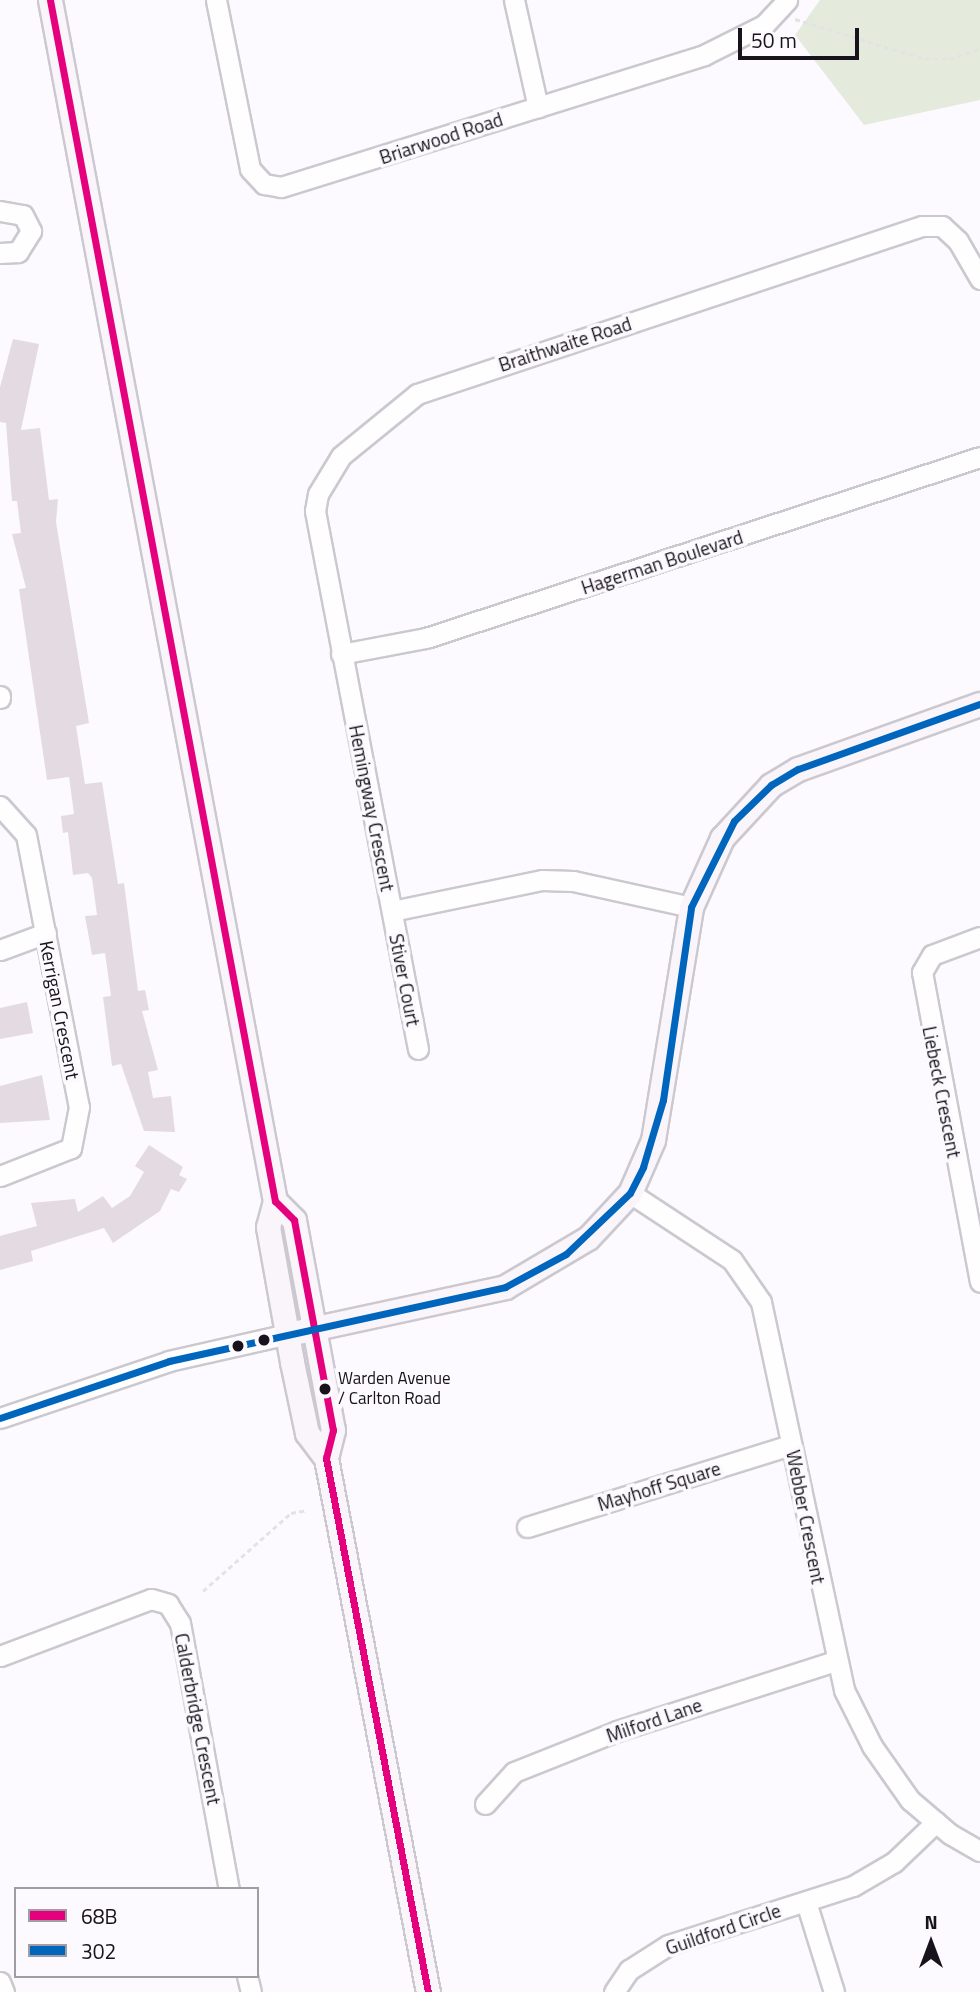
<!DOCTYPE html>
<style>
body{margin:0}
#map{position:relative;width:980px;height:1992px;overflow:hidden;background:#fcfafe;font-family:"Titillium Web",sans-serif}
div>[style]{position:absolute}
.green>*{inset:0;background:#e4ebdd}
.building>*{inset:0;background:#e3dbe1}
.path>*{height:2.5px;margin-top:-1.25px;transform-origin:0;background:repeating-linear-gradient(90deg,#e3e3e4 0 5px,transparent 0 8.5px)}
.roads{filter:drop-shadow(2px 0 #ccc8d0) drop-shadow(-2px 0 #ccc8d0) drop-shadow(0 2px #ccc8d0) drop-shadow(0 -2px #ccc8d0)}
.minor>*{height:19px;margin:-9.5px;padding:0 9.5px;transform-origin:9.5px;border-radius:9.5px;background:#fffeff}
.major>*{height:23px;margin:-11.5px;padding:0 11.5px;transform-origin:11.5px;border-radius:11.5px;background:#f9f5fa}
.bus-1>*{height:7px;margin:-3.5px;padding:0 3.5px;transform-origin:3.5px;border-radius:3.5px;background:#e5007d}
.bus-2>*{height:7px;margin:-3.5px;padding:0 3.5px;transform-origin:3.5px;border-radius:3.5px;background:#0065bd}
.dots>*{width:19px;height:19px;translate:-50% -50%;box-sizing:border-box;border:4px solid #fcf9ff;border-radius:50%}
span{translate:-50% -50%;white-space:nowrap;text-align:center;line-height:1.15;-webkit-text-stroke:7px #fcf9ff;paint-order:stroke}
.bus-label{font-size:17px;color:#17121b}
.left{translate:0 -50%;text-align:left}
.street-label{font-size:19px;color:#17121b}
.legend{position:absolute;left:14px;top:1887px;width:245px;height:91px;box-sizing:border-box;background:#fcf9ff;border:2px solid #a09da4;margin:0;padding:9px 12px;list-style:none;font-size:21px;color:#17121b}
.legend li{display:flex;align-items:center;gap:14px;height:35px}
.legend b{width:35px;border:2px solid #a09da4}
.north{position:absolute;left:896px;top:1908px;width:70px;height:70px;-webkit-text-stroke:5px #fcf9ff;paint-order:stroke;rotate:0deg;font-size:19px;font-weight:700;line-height:28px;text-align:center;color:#17121b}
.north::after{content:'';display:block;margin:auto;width:24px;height:32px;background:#17121b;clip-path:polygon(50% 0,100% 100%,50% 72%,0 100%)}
.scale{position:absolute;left:738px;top:28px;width:121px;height:32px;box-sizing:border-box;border:4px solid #17121b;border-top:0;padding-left:9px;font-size:21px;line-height:24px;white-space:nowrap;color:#17121b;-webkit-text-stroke:5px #fcf9ff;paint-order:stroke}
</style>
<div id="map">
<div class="green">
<div style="clip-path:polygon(820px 0,980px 0,980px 100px,864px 125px,795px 35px)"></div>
</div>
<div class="building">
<div style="clip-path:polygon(13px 339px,39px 344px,21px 430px,40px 428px,49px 500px,58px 499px,56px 522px,89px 723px,76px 726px,85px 784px,102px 782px,118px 884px,124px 883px,138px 991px,145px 990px,149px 1010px,142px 1011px,158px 1070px,148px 1072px,153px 1098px,171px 1096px,175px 1132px,144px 1131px,121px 1064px,112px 1066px,103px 997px,111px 996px,105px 953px,92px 955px,85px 916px,97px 915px,92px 878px,88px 873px,73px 875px,68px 832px,63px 833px,61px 816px,74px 814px,69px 777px,47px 780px,19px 589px,26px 588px,12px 534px,21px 533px,17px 501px,12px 501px,6px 423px,0 422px,0 387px)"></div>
<div style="clip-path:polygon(27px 1002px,33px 1033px,0 1039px,0 1008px)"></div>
<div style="clip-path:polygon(42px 1075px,50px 1120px,0 1123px,0 1086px)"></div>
<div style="clip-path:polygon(149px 1145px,183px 1167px,179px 1175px,187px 1179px,179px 1192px,171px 1189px,160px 1211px,113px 1243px,104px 1228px,31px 1251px,33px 1261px,0 1270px,0 1236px,37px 1226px,31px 1203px,75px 1199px,78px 1212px,103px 1196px,112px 1208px,130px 1196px,144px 1172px,135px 1166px)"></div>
</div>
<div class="path">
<div style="left:795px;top:19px;width:136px;rotate:17.1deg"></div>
<div style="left:925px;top:59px;width:24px"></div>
<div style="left:949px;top:59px;width:33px;rotate:-18deg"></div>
<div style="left:203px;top:1591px;width:118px;rotate:-41.6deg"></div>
<div style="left:291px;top:1513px;width:17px;rotate:-10deg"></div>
</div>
<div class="roads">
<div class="minor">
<div style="left:216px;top:0;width:172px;rotate:78.6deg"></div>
<div style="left:250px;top:169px;width:21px;rotate:47deg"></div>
<div style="left:264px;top:184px;width:17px;rotate:10deg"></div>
<div style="left:281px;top:187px;width:443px;rotate:-17.3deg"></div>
<div style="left:704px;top:55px;width:67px;rotate:-26.6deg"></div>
<div style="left:764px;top:25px;width:34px;rotate:-47deg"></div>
<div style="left:514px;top:0;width:110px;rotate:77.4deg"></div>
<div style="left:0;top:211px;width:23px;rotate:10deg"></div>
<div style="left:23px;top:215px;width:18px;rotate:63deg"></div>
<div style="left:31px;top:231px;width:25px;rotate:122deg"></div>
<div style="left:18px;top:252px;width:18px;rotate:177deg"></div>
<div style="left:341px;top:654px;width:86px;rotate:-10.7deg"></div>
<div style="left:426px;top:638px;width:583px;rotate:-18.09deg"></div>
<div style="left:0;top:696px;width:2px;rotate:90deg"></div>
<div style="left:0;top:806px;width:39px;rotate:48deg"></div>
<div style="left:26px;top:835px;width:277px;rotate:79deg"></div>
<div style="left:79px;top:1107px;width:42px;rotate:101deg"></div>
<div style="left:71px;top:1148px;width:76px;rotate:158.5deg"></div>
<div style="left:392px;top:911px;width:153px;rotate:-11.7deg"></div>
<div style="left:542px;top:880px;width:31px;rotate:2deg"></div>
<div style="left:573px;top:881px;width:121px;rotate:12.4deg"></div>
<div style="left:980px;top:937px;width:51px;rotate:159.4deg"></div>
<div style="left:932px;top:955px;width:20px;rotate:120deg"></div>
<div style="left:922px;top:972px;width:315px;rotate:79.4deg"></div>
<div style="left:0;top:950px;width:49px;rotate:-20.3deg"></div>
<div style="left:418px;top:1049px;width:548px;rotate:-100.84deg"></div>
<div style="left:315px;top:511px;width:17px;rotate:-80deg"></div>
<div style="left:318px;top:494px;width:44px;rotate:-58.8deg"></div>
<div style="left:341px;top:456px;width:98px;rotate:-39.2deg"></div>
<div style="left:417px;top:394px;width:532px;rotate:-18.4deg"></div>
<div style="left:922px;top:226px;width:20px"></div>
<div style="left:942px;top:226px;width:22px;rotate:43deg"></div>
<div style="left:958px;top:241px;width:44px;rotate:59.9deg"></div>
<div style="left:630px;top:1193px;width:122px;rotate:33.3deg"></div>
<div style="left:732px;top:1260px;width:51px;rotate:55.4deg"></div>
<div style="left:761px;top:1302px;width:397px;rotate:77.9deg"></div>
<div style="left:844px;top:1690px;width:63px;rotate:63.4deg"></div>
<div style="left:872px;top:1746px;width:66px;rotate:54.9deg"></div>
<div style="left:910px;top:1800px;width:52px;rotate:40.4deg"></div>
<div style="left:950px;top:1834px;width:34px;rotate:30deg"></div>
<div style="left:0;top:1418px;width:178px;rotate:-18.6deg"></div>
<div style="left:169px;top:1361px;width:122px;rotate:-12.8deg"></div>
<div style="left:527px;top:1527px;width:276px;rotate:-17.3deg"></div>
<div style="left:0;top:1656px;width:161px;rotate:-20.7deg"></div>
<div style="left:151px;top:1599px;width:18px;rotate:16deg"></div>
<div style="left:168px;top:1604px;width:22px;rotate:58deg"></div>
<div style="left:180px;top:1623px;width:270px;rotate:79.6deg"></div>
<div style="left:485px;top:1804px;width:43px;rotate:-47.8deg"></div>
<div style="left:514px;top:1772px;width:111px;rotate:-21.7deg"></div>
<div style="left:617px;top:1731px;width:229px;rotate:-17.8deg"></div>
<div style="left:806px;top:1902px;width:94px;rotate:72.7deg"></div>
<div style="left:247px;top:1976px;width:16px;rotate:76deg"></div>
<div style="left:0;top:1982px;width:11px;rotate:68deg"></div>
<div style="left:614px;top:1992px;width:27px;rotate:-56deg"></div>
<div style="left:629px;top:1970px;width:46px;rotate:-32.7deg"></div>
<div style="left:668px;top:1945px;width:194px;rotate:-17.7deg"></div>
<div style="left:853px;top:1886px;width:48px;rotate:-30.3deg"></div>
<div style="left:894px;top:1862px;width:58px;rotate:-43.6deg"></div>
</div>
<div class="major">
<div style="left:50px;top:0;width:1222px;rotate:79.39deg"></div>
<div style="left:275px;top:1201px;width:27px;rotate:105deg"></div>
<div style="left:268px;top:1227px;width:137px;rotate:79.9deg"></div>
<div style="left:292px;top:1362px;width:73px;rotate:78.1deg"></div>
<div style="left:307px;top:1433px;width:31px;rotate:53deg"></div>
<div style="left:275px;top:1201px;width:27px;rotate:45deg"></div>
<div style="left:294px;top:1220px;width:214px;rotate:79.5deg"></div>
<div style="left:333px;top:1430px;width:29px;rotate:104deg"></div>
<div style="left:326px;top:1458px;width:544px;rotate:79.19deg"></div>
<div style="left:288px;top:1334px;width:222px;rotate:-12.2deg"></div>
<div style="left:505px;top:1287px;width:96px;rotate:-30.6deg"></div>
<div style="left:588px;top:1238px;width:62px;rotate:-47deg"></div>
<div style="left:630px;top:1193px;width:58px;rotate:-66.5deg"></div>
<div style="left:653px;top:1140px;width:236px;rotate:-80.7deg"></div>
<div style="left:691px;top:907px;width:76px;rotate:-65.8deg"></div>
<div style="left:722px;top:838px;width:72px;rotate:-47.2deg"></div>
<div style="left:771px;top:785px;width:31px;rotate:-31deg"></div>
<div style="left:798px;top:769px;width:193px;rotate:-19.7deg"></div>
</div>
</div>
<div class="bus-1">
<div style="left:50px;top:0;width:1222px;rotate:79.39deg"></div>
<div style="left:275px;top:1201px;width:27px;rotate:45deg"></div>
<div style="left:294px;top:1220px;width:214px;rotate:79.5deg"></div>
<div style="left:333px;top:1430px;width:29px;rotate:104deg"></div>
<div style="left:326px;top:1458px;width:544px;rotate:79.19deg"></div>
</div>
<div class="bus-2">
<div style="left:0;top:1418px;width:178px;rotate:-18.6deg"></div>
<div style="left:169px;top:1361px;width:344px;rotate:-12.4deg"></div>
<div style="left:505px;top:1287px;width:69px;rotate:-28.4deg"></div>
<div style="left:566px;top:1254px;width:88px;rotate:-43.6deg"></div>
<div style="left:630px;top:1193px;width:29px;rotate:-63deg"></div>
<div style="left:643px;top:1167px;width:70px;rotate:-73.4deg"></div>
<div style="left:663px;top:1100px;width:195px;rotate:-81.7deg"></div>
<div style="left:691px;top:907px;width:96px;rotate:-63.4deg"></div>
<div style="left:734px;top:821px;width:52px;rotate:-44.2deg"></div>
<div style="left:771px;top:785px;width:31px;rotate:-31deg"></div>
<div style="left:798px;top:769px;width:193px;rotate:-19.7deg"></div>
</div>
<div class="dots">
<div style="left:264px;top:1340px;background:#17121b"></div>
<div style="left:238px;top:1346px;background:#17121b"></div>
<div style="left:325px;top:1389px;background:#17121b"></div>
</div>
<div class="bus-label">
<span class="left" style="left:338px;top:1389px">Warden Avenue<br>/ Carlton Road</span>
</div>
<div class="street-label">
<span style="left:441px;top:138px;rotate:-18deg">Briarwood Road</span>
<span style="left:565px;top:344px;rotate:-18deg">Braithwaite Road</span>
<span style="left:662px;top:562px;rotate:-18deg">Hagerman Boulevard</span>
<span style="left:372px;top:808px;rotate:79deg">Hemingway Crescent</span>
<span style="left:405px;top:980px;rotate:79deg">Stiver Court</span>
<span style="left:60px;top:1010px;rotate:79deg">Kerrigan Crescent</span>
<span style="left:942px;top:1092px;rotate:79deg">Liebeck Crescent</span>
<span style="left:659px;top:1486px;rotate:-17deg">Mayhoff Square</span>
<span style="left:806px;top:1517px;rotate:79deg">Webber Crescent</span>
<span style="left:198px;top:1719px;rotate:79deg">Calderbridge Crescent</span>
<span style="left:654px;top:1720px;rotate:-19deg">Milford Lane</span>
<span style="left:723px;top:1929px;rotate:-19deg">Guildford Circle</span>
</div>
<ul class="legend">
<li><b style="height:9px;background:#e5007d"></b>68B</li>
<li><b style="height:9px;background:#0065bd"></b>302</li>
</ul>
<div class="north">N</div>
<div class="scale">50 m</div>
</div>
